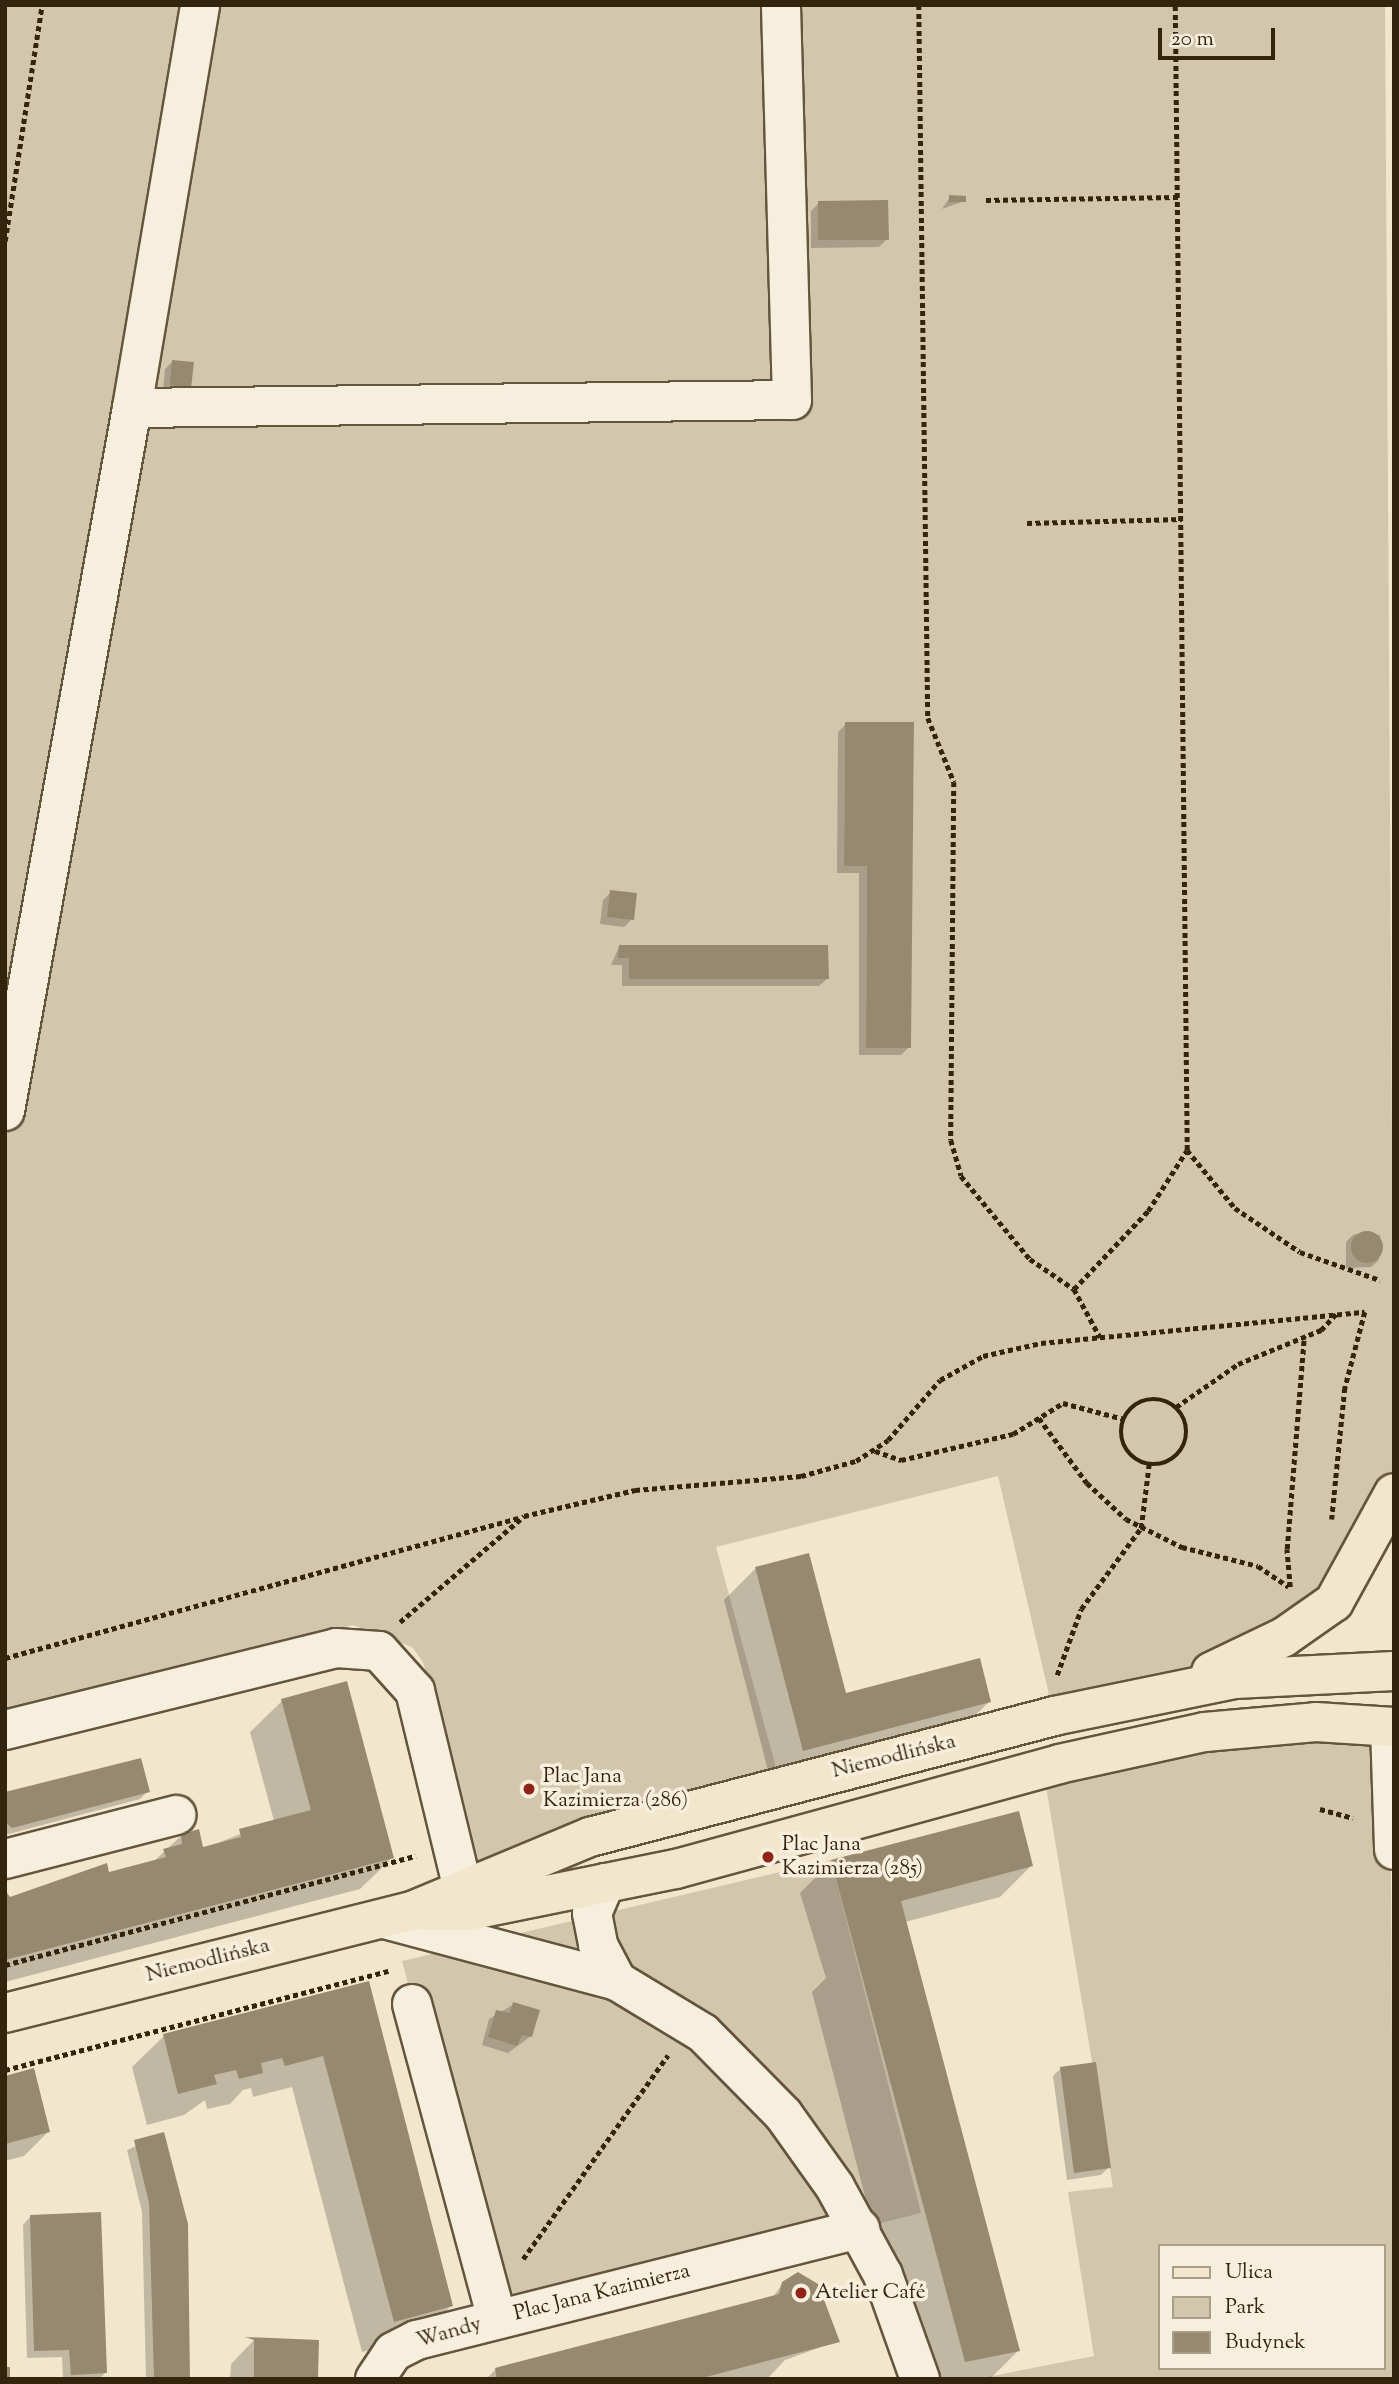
<!DOCTYPE html>
<meta charset="utf-8">
<style>
body{margin:0}
#map{position:relative;width:1399px;height:2384px;overflow:hidden;background:#f2e7cc;font-family:"Sorts Mill Goudy",serif}
div>[style]{position:absolute}
.green>*{inset:0;background:#d2c6ac}
.shadow>*{inset:0;background:#0003}
.building>*{inset:0;background:#978970}
.round{border-radius:50%}
.path>*{height:4.5px;margin-top:-2.25px;transform-origin:0;background:repeating-linear-gradient(90deg,#35240d 0 5px,transparent 0 8.5px)}
.path>.ring{margin:-2.25px;padding:0;box-sizing:content-box;background:none;border:4.5px solid #35240d;border-radius:50%}
.roads{filter:drop-shadow(2px 0 #64553d) drop-shadow(-2px 0 #64553d) drop-shadow(0 2px #64553d) drop-shadow(0 -2px #64553d)}
.minor>*{height:38px;margin:-19px;padding:0 19px;transform-origin:19px;border-radius:19px;background:#f7efde}
.major>*{height:38px;margin:-19px;padding:0 19px;transform-origin:19px;border-radius:19px;background:#f2e7cc}
.dots>*{width:19px;height:19px;translate:-50% -50%;box-sizing:border-box;border:4px solid #f7efde;border-radius:50%}
span{translate:-50% -50%;white-space:nowrap;text-align:center;line-height:1.15;-webkit-text-stroke:7px #f7efde;paint-order:stroke}
.street-label{font-size:21px;color:#35240d}
.poi-label{font-size:21px;color:#35240d}
.left{translate:0 -50%;text-align:left}
.frame{position:absolute;inset:0;border:7px solid #35240d;pointer-events:none}
.legend{position:absolute;left:1158px;top:2244px;width:228px;height:126px;box-sizing:border-box;background:#f7efde;border:2px solid #a99e8a;margin:0;padding:9px 12px;list-style:none;font-size:21px;color:#35240d}
.legend li{display:flex;align-items:center;gap:14px;height:35px}
.legend b{width:35px;border:2px solid #a99e8a}
.scale{position:absolute;left:1158px;top:28px;width:117px;height:32px;box-sizing:border-box;border:4px solid #35240d;border-top:0;padding-left:9px;font-size:21px;line-height:24px;white-space:nowrap;color:#35240d;-webkit-text-stroke:5px #f7efde;paint-order:stroke}
</style>
<div id="map">
<div class="green">
<div style="clip-path:polygon(evenodd,5px 5px,1385px 5px,1394px 1466px,1381px 1515px,1284px 1637px,1054px 1716px,998px 1476px,716px 1547px,781px 1786px,480px 1867px,423px 1662px,412px 1647px,353px 1625px,5px 1713px,5px 5px,845px 722px,914px 722px,910px 1048px,866px 1047px,867px 866px,844px 865px,845px 722px)"></div>
<div style="clip-path:polygon(evenodd,1390px 1727px,1394px 2379px,977px 2379px,1094px 2356px,1068px 2192px,1113px 2187px,1043px 1769px,1390px 1727px,1159px 2246px,1383px 2246px,1383px 2368px,1159px 2368px,1159px 2246px)"></div>
<div style="clip-path:polygon(831px 1860px,921px 2213px,497px 2319px,402px 1961px)"></div>
</div>
<div class="shadow">
<div style="clip-path:polygon(950px 197px,964px 201px,942px 209px)"></div>
<div style="clip-path:polygon(819px 203px,887px 239px,879px 247px,811px 248px,811px 211px)"></div>
<div style="clip-path:polygon(173px 361px,190px 387px,182px 395px,163px 393px,165px 369px)"></div>
<div style="clip-path:polygon(846px 724px,909px 1047px,901px 1055px,859px 1055px,859px 873px,837px 873px,838px 732px)"></div>
<div style="clip-path:polygon(611px 892px,632px 919px,624px 927px,600px 924px,603px 900px)"></div>
<div style="clip-path:polygon(619px 947px,827px 979px,819px 986px,622px 986px,622px 965px,611px 965px)"></div>
<div style="clip-path:polygon(1354px 1234px,1380px 1235px,1379px 1260px,1371px 1267px,1346px 1268px,1346px 1242px)"></div>
<div style="clip-path:polygon(756px 1568px,845px 1695px,989px 1702px,957px 1733px,771px 1782px,724px 1600px)"></div>
<div style="clip-path:polygon(282px 1701px,392px 1858px,360px 1889px,5px 1982px,5px 1892px,9px 1900px,153px 1862px,181px 1836px,202px 1849px,274px 1821px,250px 1732px)"></div>
<div style="clip-path:polygon(148px 1791px,140px 1799px,5px 1835px,5px 1794px)"></div>
<div style="clip-path:polygon(832px 1861px,1032px 1865px,1000px 1897px,905px 1922px,1018px 2351px,990px 2379px,930px 2379px,888px 2285px,812px 1992px,826px 1978px,800px 1893px)"></div>
<div style="clip-path:polygon(309px 1997px,451px 2306px,419px 2337px,362px 2352px,292px 2087px,253px 2097px,251px 2088px,243px 2090px,230px 2104px,207px 2109px,205px 2100px,184px 2115px,147px 2125px,132px 2067px,164px 2036px)"></div>
<div style="clip-path:polygon(514px 2004px,531px 2036px,508px 2053px,482px 2045px,489px 2019px)"></div>
<div style="clip-path:polygon(1060px 2069px,1109px 2167px,1101px 2175px,1067px 2180px,1053px 2076px)"></div>
<div style="clip-path:polygon(5px 2077px,48px 2132px,24px 2156px,5px 2161px)"></div>
<div style="clip-path:polygon(162px 2135px,188px 2379px,146px 2379px,142px 2212px,127px 2150px)"></div>
<div style="clip-path:polygon(30px 2217px,105px 2373px,99px 2379px,63px 2379px,62px 2357px,27px 2358px,23px 2225px)"></div>
<div style="clip-path:polygon(783px 2283px,838px 2341px,785px 2360px,767px 2379px,486px 2379px,496px 2369px,773px 2297px)"></div>
<div style="clip-path:polygon(255px 2339px,316px 2379px,230px 2379px,231px 2364px)"></div>
</div>
<div class="building">
<div style="clip-path:polygon(949px 195px,966px 196px,966px 202px,949px 202px)"></div>
<div style="clip-path:polygon(888px 200px,889px 240px,818px 240px,818px 201px)"></div>
<div style="clip-path:polygon(172px 360px,194px 362px,191px 388px,170px 385px)"></div>
<div style="clip-path:polygon(845px 722px,914px 722px,911px 1048px,866px 1048px,867px 866px,844px 866px)"></div>
<div style="clip-path:polygon(610px 890px,637px 893px,634px 920px,607px 917px)"></div>
<div style="clip-path:polygon(619px 945px,828px 945px,829px 979px,629px 979px,629px 958px,618px 958px)"></div>
<div class="round" style="left:1351px;top:1231px;width:32px;height:32px"></div>
<div style="clip-path:polygon(809px 1553px,846px 1693px,980px 1658px,991px 1702px,803px 1751px,755px 1567px)"></div>
<div style="clip-path:polygon(347px 1681px,394px 1858px,5px 1960px,5px 1890px,10px 1897px,107px 1863px,109px 1872px,166px 1857px,163px 1849px,182px 1844px,181px 1834px,199px 1829px,203px 1847px,241px 1837px,239px 1829px,311px 1810px,281px 1699px)"></div>
<div style="clip-path:polygon(141px 1758px,150px 1792px,12px 1828px,5px 1822px,5px 1792px)"></div>
<div style="clip-path:polygon(1019px 1811px,1033px 1866px,901px 1901px,1020px 2351px,965px 2362px,831px 1860px)"></div>
<div style="clip-path:polygon(369px 1981px,453px 2306px,394px 2322px,323px 2056px,285px 2066px,282px 2058px,261px 2063px,263px 2073px,239px 2079px,236px 2070px,214px 2075px,217px 2084px,178px 2094px,163px 2034px)"></div>
<div style="clip-path:polygon(513px 2002px,540px 2010px,532px 2037px,522px 2035px,517px 2046px,488px 2037px,496px 2010px,510px 2013px)"></div>
<div style="clip-path:polygon(1096px 2062px,1111px 2168px,1074px 2173px,1060px 2067px)"></div>
<div style="clip-path:polygon(34px 2068px,50px 2132px,5px 2144px,5px 2076px)"></div>
<div style="clip-path:polygon(164px 2132px,188px 2224px,190px 2379px,154px 2379px,149px 2203px,134px 2140px)"></div>
<div style="clip-path:polygon(101px 2212px,107px 2373px,71px 2375px,69px 2350px,34px 2351px,30px 2215px)"></div>
<div style="clip-path:polygon(798px 2272px,818px 2284px,840px 2342px,698px 2379px,497px 2379px,495px 2368px,779px 2294px,782px 2282px)"></div>
<div style="clip-path:polygon(245px 2337px,319px 2340px,318px 2379px,254px 2379px,254px 2340px)"></div>
<div style="clip-path:polygon(5px 2367px,10px 2367px,10px 2379px,5px 2379px)"></div>
</div>
<div class="path">
<div style="left:919px;top:5px;width:713px;rotate:89.28deg"></div>
<div style="left:928px;top:718px;width:69px;rotate:67.9deg"></div>
<div style="left:954px;top:782px;width:358px;rotate:90.5deg"></div>
<div style="left:951px;top:1140px;width:37px;rotate:74deg"></div>
<div style="left:961px;top:1176px;width:108px;rotate:50.3deg"></div>
<div style="left:1030px;top:1259px;width:53px;rotate:34.3deg"></div>
<div style="left:1074px;top:1289px;width:55px;rotate:61.6deg"></div>
<div style="left:986px;top:200px;width:192px;rotate:-0.9deg"></div>
<div style="left:5px;top:241px;width:239px;rotate:-81.1deg"></div>
<div style="left:1027px;top:523px;width:155px;rotate:-1.5deg"></div>
<div style="left:1187px;top:1150px;width:75px;rotate:50.4deg"></div>
<div style="left:1235px;top:1208px;width:78px;rotate:34.1deg"></div>
<div style="left:1300px;top:1252px;width:85px;rotate:19.3deg"></div>
<div style="left:1074px;top:1289px;width:108px;rotate:-46.5deg"></div>
<div style="left:1148px;top:1211px;width:72px;rotate:-57.4deg"></div>
<div style="left:1187px;top:1150px;width:1145px;rotate:-90.6deg"></div>
<div class="ring" style="left:1121px;top:1399px;width:61.5px;height:61.5px"></div>
<div style="left:1176px;top:1407px;width:75px;rotate:-34.7deg"></div>
<div style="left:1238px;top:1364px;width:90px;rotate:-22.3deg"></div>
<div style="left:1321px;top:1330px;width:22px;rotate:-47deg"></div>
<div style="left:1039px;top:1418px;width:81px;rotate:53.6deg"></div>
<div style="left:1087px;top:1483px;width:53px;rotate:42.7deg"></div>
<div style="left:1126px;top:1519px;width:63px;rotate:26.6deg"></div>
<div style="left:1182px;top:1547px;width:78px;rotate:14deg"></div>
<div style="left:1258px;top:1566px;width:37px;rotate:34deg"></div>
<div style="left:875px;top:1451px;width:28px;rotate:19deg"></div>
<div style="left:901px;top:1460px;width:115px;rotate:-13.1deg"></div>
<div style="left:1013px;top:1434px;width:59px;rotate:-31.8deg"></div>
<div style="left:1063px;top:1403px;width:63px;rotate:14.7deg"></div>
<div style="left:1290px;top:1587px;width:38px;rotate:-95deg"></div>
<div style="left:1287px;top:1549px;width:213px;rotate:-85.4deg"></div>
<div style="left:400px;top:1622px;width:163px;rotate:-40.5deg"></div>
<div style="left:524px;top:1516px;width:114px;rotate:-13.2deg"></div>
<div style="left:635px;top:1490px;width:167px;rotate:-4.8deg"></div>
<div style="left:801px;top:1476px;width:57px;rotate:-15.3deg"></div>
<div style="left:856px;top:1461px;width:38px;rotate:-33deg"></div>
<div style="left:888px;top:1440px;width:79px;rotate:-49.1deg"></div>
<div style="left:940px;top:1380px;width:49px;rotate:-29.2deg"></div>
<div style="left:983px;top:1356px;width:59px;rotate:-12.6deg"></div>
<div style="left:1041px;top:1343px;width:325px;rotate:-5.5deg"></div>
<div style="left:1365px;top:1312px;width:79px;rotate:104.7deg"></div>
<div style="left:1345px;top:1388px;width:132px;rotate:95.7deg"></div>
<div style="left:5px;top:1658px;width:532px;rotate:-15.26deg"></div>
<div style="left:1057px;top:1675px;width:70px;rotate:-70deg"></div>
<div style="left:1081px;top:1609px;width:101px;rotate:-53.5deg"></div>
<div style="left:1141px;top:1528px;width:64px;rotate:-82.9deg"></div>
<div style="left:1320px;top:1809px;width:34px;rotate:15deg"></div>
<div style="left:5px;top:1965px;width:425px;rotate:-14.9deg"></div>
<div style="left:5px;top:2070px;width:399px;rotate:-14.5deg"></div>
<div style="left:523px;top:2259px;width:250px;rotate:-54.6deg"></div>
</div>
<div class="roads">
<div class="minor">
<div style="left:132px;top:408px;width:409px;rotate:-80.4deg"></div>
<div style="left:5px;top:1111px;width:714px;rotate:-79.76deg"></div>
<div style="left:132px;top:408px;width:660px;rotate:-0.69deg"></div>
<div style="left:792px;top:400px;width:395px;rotate:-91.6deg"></div>
<div style="left:1390px;top:1727px;width:123px;rotate:88.1deg"></div>
<div style="left:5px;top:1730px;width:341px;rotate:-13.9deg"></div>
<div style="left:336px;top:1648px;width:43px;rotate:4deg"></div>
<div style="left:379px;top:1651px;width:54px;rotate:48deg"></div>
<div style="left:415px;top:1691px;width:200px;rotate:76.4deg"></div>
<div style="left:5px;top:1859px;width:177px;rotate:-14.4deg"></div>
<div style="left:605px;top:1883px;width:33px;rotate:113deg"></div>
<div style="left:592px;top:1913px;width:33px;rotate:79deg"></div>
<div style="left:598px;top:1945px;width:41px;rotate:62.2deg"></div>
<div style="left:384px;top:1919px;width:241px;rotate:14.9deg"></div>
<div style="left:617px;top:1981px;width:100px;rotate:31.2deg"></div>
<div style="left:703px;top:2033px;width:114px;rotate:45.4deg"></div>
<div style="left:783px;top:2114px;width:90px;rotate:54.5deg"></div>
<div style="left:835px;top:2187px;width:100px;rotate:61.4deg"></div>
<div style="left:883px;top:2275px;width:110px;rotate:70.4deg"></div>
<div style="left:412px;top:2004px;width:326px;rotate:74.9deg"></div>
<div style="left:375px;top:2379px;width:32px;rotate:-56deg"></div>
<div style="left:393px;top:2352px;width:27px;rotate:-27deg"></div>
<div style="left:417px;top:2340px;width:457px;rotate:-14.1deg"></div>
</div>
<div class="major">
<div style="left:1211px;top:1672px;width:81px;rotate:-25.6deg"></div>
<div style="left:1284px;top:1637px;width:61px;rotate:-35deg"></div>
<div style="left:1334px;top:1602px;width:124px;rotate:-61.2deg"></div>
<div style="left:424px;top:1911px;width:43px"></div>
<div style="left:467px;top:1911px;width:213px;rotate:-11.4deg"></div>
<div style="left:676px;top:1869px;width:397px;rotate:-15.3deg"></div>
<div style="left:1059px;top:1764px;width:149px;rotate:-12.4deg"></div>
<div style="left:1205px;top:1732px;width:111px;rotate:-5.1deg"></div>
<div style="left:1316px;top:1722px;width:78px;rotate:3.7deg"></div>
<div style="left:5px;top:2013px;width:420px;rotate:-14.1deg"></div>
<div style="left:412px;top:1911px;width:193px;rotate:-22.6deg"></div>
<div style="left:590px;top:1837px;width:480px;rotate:-14.6deg"></div>
<div style="left:1054px;top:1716px;width:185px;rotate:-11.6deg"></div>
<div style="left:1235px;top:1679px;width:159px;rotate:-2.9deg"></div>
</div>
</div>
<div class="dots">
<div style="left:529px;top:1789px;background:#8f2418"></div>
<div style="left:768px;top:1857px;background:#8f2418"></div>
<div style="left:801px;top:2293px;background:#8f2418"></div>
</div>
<div class="street-label">
<span style="left:894px;top:1757px;rotate:-14deg">Niemodlińska</span>
<span style="left:208px;top:1961px;rotate:-14deg">Niemodlińska</span>
<span style="left:602px;top:2293px;rotate:-14deg">Plac Jana Kazimierza</span>
<span style="left:449px;top:2333px;rotate:-16deg">Wandy</span>
</div>
<div class="poi-label">
<span class="left" style="left:543px;top:1789px">Plac Jana<br>Kazimierza (286)</span>
<span class="left" style="left:782px;top:1857px">Plac Jana<br>Kazimierza (285)</span>
<span class="left" style="left:815px;top:2293px">Atelier Café</span>
</div>
<div class="frame"></div>
<ul class="legend">
<li><b style="height:9px;background:#f2e7cc"></b>Ulica</li>
<li><b style="height:19px;background:#d2c6ac"></b>Park</li>
<li><b style="height:19px;background:#978970"></b>Budynek</li>
</ul>
<div class="scale">20 m</div>
</div>
